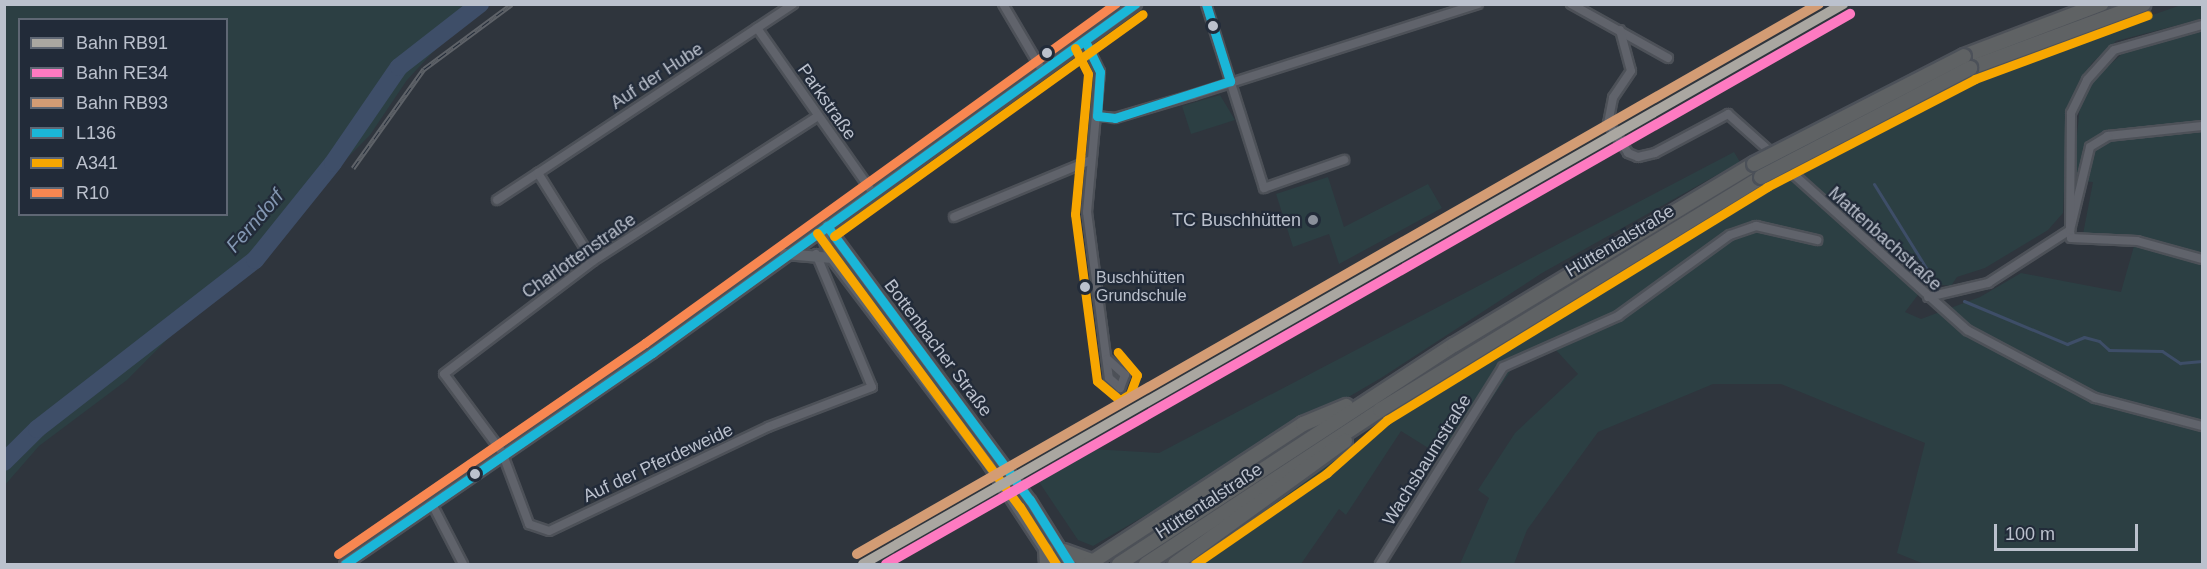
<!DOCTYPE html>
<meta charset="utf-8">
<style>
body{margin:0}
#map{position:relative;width:2207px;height:569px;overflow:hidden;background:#2f353d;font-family:Helvetica,sans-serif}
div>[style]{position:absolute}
.green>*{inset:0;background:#2c3f43}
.stream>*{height:3px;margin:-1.5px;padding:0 1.5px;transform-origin:1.5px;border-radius:1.5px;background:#3e4e68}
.river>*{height:18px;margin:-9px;padding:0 9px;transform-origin:9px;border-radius:9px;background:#3e4e68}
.roads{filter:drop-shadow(2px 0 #4d5158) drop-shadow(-2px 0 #4d5158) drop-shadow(0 2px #4d5158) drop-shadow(0 -2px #4d5158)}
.street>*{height:8px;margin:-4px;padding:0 4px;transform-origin:4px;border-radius:4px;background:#60636b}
.secondary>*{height:10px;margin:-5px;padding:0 5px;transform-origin:5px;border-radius:5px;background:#5e6269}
.highway>*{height:14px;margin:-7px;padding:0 7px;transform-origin:7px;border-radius:7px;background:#5f6264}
.rail>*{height:5px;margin-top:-2.5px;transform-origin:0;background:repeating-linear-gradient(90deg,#222b39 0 9px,#5e6268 0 18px);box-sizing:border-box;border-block:2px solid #5e6268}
.bridges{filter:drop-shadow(2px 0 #4c5159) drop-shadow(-2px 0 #4c5159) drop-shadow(0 2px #4c5159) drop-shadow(0 -2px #4c5159)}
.highway-bridge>*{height:14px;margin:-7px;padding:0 7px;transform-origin:7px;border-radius:7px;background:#5f6264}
.bus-1>*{height:9px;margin:-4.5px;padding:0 4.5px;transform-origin:4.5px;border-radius:4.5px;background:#1ab6d8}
.bus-2>*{height:9px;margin:-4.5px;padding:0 4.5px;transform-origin:4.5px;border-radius:4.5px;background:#f7a600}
.bus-3>*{height:9px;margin:-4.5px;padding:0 4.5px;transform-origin:4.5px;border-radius:4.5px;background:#f88751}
.rail-1>*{height:10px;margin:-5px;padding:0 5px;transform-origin:5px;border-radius:5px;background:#aaa7a1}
.rail-2>*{height:10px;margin:-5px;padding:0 5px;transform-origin:5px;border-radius:5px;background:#fe7ac1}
.rail-3>*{height:10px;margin:-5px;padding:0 5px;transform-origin:5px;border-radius:5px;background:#d39c74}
.dots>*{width:16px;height:16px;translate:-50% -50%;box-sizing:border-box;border:3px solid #222b39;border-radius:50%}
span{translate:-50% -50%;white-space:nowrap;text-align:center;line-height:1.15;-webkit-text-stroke:4.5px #222b39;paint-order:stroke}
.bus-label{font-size:16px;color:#bbc1cd}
.left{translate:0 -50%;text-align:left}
.street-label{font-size:18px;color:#bbc1cd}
.poi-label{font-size:18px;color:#bbc1cd}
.right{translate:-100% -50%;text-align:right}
.water-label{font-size:20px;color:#8397b2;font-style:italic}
.frame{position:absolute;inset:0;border:6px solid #bbc1cd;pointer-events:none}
.legend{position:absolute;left:18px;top:18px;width:210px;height:198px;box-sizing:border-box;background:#222b39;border:2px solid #5f6774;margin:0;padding:8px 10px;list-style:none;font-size:18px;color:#bbc1cd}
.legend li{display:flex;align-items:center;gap:12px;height:30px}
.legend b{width:30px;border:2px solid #5f6774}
.scale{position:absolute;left:1994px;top:524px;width:144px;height:27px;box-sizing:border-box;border:3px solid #bbc1cd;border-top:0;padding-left:8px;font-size:18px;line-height:21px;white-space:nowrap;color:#bbc1cd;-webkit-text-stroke:4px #222b39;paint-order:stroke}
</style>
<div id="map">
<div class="green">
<div style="clip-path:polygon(evenodd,5px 4px,490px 4px,490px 5px,443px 41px,407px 80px,370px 135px,127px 380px,39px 446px,5px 485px,5px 4px,20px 20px,226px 20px,226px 214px,20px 214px,20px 20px)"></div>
<div style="clip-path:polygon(2181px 5px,2202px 5px,2202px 19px,2116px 41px,2092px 63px,2068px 105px,2063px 213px,2048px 230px,1985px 268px,1957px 277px,1951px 286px,1927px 283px,1905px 312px,1921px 319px,1980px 297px,2021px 273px,2121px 292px,2134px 246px,2202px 261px,2202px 564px,1924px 564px,1897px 553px,1925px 443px,1781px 384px,1713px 384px,1598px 432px,1527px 530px,1514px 564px,1460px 564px,1489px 498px,1478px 490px,1515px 433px,1578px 374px,1555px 349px,1516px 363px,1449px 461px,1401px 431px,1346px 515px,1339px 509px,1301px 564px,1187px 564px,1412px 405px,1818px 159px,1967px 80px)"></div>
<div style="clip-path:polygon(2202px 31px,2202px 256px,2137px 238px,2083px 234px,2093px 182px,2076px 181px,2077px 135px,2080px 105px,2096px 77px,2123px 53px)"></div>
<div style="clip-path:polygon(1220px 95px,1235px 120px,1191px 134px,1182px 106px)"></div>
<div style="clip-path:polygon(1734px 152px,1740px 162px,1542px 273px,1381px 378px,1093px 546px,1078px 540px,1039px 482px,1092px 449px,1159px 453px)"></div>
<div style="clip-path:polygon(1328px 177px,1344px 227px,1428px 184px,1442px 208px,1339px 264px,1329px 234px,1293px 247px,1276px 194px)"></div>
</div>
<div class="stream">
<div style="left:1874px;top:184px;width:112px;rotate:58.2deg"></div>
<div style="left:1964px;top:301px;width:112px;rotate:22.7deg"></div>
<div style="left:2067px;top:344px;width:18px;rotate:-22deg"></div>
<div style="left:2084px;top:337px;width:16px;rotate:15deg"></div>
<div style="left:2099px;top:341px;width:13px;rotate:42deg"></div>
<div style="left:2109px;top:350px;width:53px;rotate:1.1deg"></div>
<div style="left:2162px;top:351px;width:22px;rotate:34deg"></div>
<div style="left:2180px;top:363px;width:22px;rotate:-5deg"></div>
</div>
<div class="river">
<div style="left:4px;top:462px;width:47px;rotate:-45deg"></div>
<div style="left:37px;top:429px;width:276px;rotate:-37.8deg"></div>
<div style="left:255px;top:260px;width:124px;rotate:-51.2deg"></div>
<div style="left:333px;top:163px;width:116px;rotate:-55.5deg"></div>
<div style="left:399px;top:67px;width:103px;rotate:-37.9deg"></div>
</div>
<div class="roads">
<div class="street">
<div style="left:1003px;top:4px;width:79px;rotate:59.5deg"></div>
<div style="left:1206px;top:4px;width:193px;rotate:72.5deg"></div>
<div style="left:1264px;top:188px;width:85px;rotate:-19.3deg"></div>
<div style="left:1571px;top:4px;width:111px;rotate:29.1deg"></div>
<div style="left:757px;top:28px;width:202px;rotate:54.9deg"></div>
<div style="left:1620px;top:30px;width:42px;rotate:75deg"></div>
<div style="left:1631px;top:71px;width:32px;rotate:124deg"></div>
<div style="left:1613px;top:98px;width:25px;rotate:101deg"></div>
<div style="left:1608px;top:123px;width:36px;rotate:56deg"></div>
<div style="left:1628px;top:153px;width:11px;rotate:22deg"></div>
<div style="left:1638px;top:157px;width:17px;rotate:-13deg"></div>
<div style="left:1655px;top:153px;width:83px;rotate:-28.1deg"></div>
<div style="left:1728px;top:114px;width:62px;rotate:41.7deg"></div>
<div style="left:1086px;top:43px;width:32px;rotate:64deg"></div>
<div style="left:1100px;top:72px;width:141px;rotate:95.3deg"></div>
<div style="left:1087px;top:212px;width:167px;rotate:82.5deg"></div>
<div style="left:1109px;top:378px;width:15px;rotate:42deg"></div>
<div style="left:1120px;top:388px;width:14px;rotate:-69deg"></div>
<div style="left:1125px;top:375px;width:24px;rotate:-138deg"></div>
<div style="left:1097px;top:116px;width:18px;rotate:6deg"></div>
<div style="left:1115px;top:118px;width:81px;rotate:-16.4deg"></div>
<div style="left:1193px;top:95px;width:299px;rotate:-17.7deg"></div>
<div style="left:2202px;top:126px;width:95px;rotate:173.9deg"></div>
<div style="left:2108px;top:136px;width:21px;rotate:149deg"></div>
<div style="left:2090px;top:147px;width:85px;rotate:103.5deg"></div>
<div style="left:2070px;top:230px;width:8px;rotate:83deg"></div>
<div style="left:2071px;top:238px;width:66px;rotate:2.6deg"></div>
<div style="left:2137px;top:241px;width:67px;rotate:15.5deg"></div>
<div style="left:1782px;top:164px;width:249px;rotate:41.9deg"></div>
<div style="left:1967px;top:330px;width:145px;rotate:28deg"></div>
<div style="left:2095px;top:398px;width:111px;rotate:14.7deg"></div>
<div style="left:497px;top:200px;width:49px;rotate:-33.4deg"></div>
<div style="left:954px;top:217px;width:148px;rotate:-22.6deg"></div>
<div style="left:816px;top:254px;width:144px;rotate:67.2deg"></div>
<div style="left:872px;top:387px;width:111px;rotate:159deg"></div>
<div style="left:768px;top:427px;width:242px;rotate:154.6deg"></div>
<div style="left:549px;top:531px;width:21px;rotate:-161deg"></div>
<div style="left:529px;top:524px;width:77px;rotate:-110.6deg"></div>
<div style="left:502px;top:452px;width:97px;rotate:-126.6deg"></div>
<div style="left:444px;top:374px;width:187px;rotate:-37.2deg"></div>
<div style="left:593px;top:261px;width:268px;rotate:-32.8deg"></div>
<div style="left:593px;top:261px;width:104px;rotate:-122deg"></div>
<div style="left:538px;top:173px;width:306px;rotate:-33.5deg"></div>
<div style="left:1928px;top:297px;width:62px;rotate:-13.1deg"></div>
<div style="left:1988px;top:283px;width:98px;rotate:-32.9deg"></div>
<div style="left:2070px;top:230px;width:117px;rotate:-89.5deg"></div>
<div style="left:2071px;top:113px;width:37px;rotate:-64deg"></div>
<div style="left:2087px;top:80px;width:40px;rotate:-48deg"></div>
<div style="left:2114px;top:50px;width:91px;rotate:-15.9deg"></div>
<div style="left:432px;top:504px;width:68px;rotate:62.7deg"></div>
<div style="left:1380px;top:564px;width:232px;rotate:-58deg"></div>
<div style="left:1503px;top:367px;width:126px;rotate:-23.9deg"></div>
<div style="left:1618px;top:316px;width:138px;rotate:-35.9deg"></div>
<div style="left:1730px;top:235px;width:28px;rotate:-19deg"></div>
<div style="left:1756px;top:226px;width:63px;rotate:12.9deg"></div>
</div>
<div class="secondary">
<div style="left:827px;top:226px;width:341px;rotate:53.5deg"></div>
<div style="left:1030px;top:500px;width:75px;rotate:58deg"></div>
<div style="left:827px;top:226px;width:12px;rotate:110deg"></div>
<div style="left:823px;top:237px;width:23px;rotate:67deg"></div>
<div style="left:832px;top:258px;width:260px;rotate:52.8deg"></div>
<div style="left:989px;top:465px;width:118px;rotate:56.7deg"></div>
<div style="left:785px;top:254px;width:47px;rotate:4.9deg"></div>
<div style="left:345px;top:564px;width:373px;rotate:-34.5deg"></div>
<div style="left:652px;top:353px;width:597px;rotate:-35.79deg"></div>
</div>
<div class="highway">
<div style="left:1964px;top:56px;width:147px;rotate:-20.8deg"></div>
<div style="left:1970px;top:68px;width:185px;rotate:-20.2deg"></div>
<div style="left:1046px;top:550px;width:14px;rotate:86deg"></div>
<div style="left:1064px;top:551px;width:29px;rotate:20deg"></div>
<div style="left:1089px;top:564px;width:256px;rotate:-33.2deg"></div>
<div style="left:1303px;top:424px;width:47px;rotate:-22.7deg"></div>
<div style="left:1119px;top:564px;width:400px;rotate:-33.2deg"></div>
<div style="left:1454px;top:345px;width:350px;rotate:-31.1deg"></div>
<div style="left:1146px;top:564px;width:280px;rotate:-33.3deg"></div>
<div style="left:1380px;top:410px;width:447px;rotate:-31.4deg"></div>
<div style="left:1175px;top:564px;width:210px;rotate:-35.9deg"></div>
</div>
</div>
<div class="rail">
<div style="left:353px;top:168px;width:122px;rotate:-54.4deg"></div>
<div style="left:424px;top:69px;width:109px;rotate:-36.5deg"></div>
</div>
<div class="bridges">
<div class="highway-bridge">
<div style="left:1754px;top:164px;width:236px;rotate:-27.2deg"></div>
<div style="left:1761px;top:177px;width:236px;rotate:-27.5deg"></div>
</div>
</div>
<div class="bus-1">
<div style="left:1206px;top:4px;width:81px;rotate:72.7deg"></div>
<div style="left:1086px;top:43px;width:32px;rotate:64deg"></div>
<div style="left:1100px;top:72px;width:44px;rotate:93.9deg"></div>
<div style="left:1097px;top:116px;width:18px;rotate:6deg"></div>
<div style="left:1115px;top:118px;width:121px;rotate:-17.8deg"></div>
<div style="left:827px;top:226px;width:341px;rotate:53.5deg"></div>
<div style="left:1030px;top:500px;width:75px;rotate:58deg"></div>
<div style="left:345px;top:564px;width:373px;rotate:-34.5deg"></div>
<div style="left:652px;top:353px;width:596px;rotate:-35.85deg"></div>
</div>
<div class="bus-2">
<div style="left:1075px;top:48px;width:29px;rotate:63deg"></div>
<div style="left:1088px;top:74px;width:141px;rotate:95.3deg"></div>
<div style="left:1075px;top:214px;width:168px;rotate:82.5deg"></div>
<div style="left:1097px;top:381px;width:30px;rotate:40deg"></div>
<div style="left:1120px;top:400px;width:12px;rotate:-31deg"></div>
<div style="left:1130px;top:394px;width:20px;rotate:-70deg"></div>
<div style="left:1137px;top:375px;width:30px;rotate:-130deg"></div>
<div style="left:817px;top:233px;width:341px;rotate:53.5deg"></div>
<div style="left:1020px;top:507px;width:67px;rotate:57.7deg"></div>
<div style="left:834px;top:236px;width:380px;rotate:-35.7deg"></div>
<div style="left:1195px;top:564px;width:160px;rotate:-34.6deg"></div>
<div style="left:1327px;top:473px;width:80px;rotate:-41.5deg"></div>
<div style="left:1387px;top:420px;width:446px;rotate:-31.5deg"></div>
<div style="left:1767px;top:187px;width:234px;rotate:-27.4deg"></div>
<div style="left:1975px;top:79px;width:184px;rotate:-20.3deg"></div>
</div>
<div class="bus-3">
<div style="left:338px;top:554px;width:373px;rotate:-34.5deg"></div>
<div style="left:645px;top:343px;width:580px;rotate:-35.8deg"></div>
</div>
<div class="rail-1">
<div style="left:863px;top:564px;width:1129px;rotate:-29.74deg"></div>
</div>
<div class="rail-2">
<div style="left:886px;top:564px;width:1110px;rotate:-29.71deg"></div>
</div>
<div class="rail-3">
<div style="left:857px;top:554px;width:1108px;rotate:-29.76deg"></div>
</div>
<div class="dots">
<div style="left:1213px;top:26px;background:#bbc1cd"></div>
<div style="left:1047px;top:53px;background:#bbc1cd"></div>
<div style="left:1313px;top:220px;background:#8a909b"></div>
<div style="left:1085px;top:287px;background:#bbc1cd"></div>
<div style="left:475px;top:474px;background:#bbc1cd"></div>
</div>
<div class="bus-label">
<span class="left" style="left:1096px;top:287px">Buschhütten<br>Grundschule</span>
</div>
<div class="street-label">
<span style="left:657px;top:76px;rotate:-33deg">Auf der Hube</span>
<span style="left:827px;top:102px;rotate:55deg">Parkstraße</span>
<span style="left:1885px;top:239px;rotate:42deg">Mattenbachstraße</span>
<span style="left:1620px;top:241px;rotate:-31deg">Hüttentalstraße</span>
<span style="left:579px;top:256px;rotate:-35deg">Charlottenstraße</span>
<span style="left:938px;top:348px;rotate:53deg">Bottenbacher Straße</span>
<span style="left:1427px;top:460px;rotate:-58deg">Wachsbaumstraße</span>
<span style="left:658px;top:463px;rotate:-25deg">Auf der Pferdeweide</span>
<span style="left:1209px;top:501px;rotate:-33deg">Hüttentalstraße</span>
</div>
<div class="poi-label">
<span class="right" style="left:1301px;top:220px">TC Buschhütten</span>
</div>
<div class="water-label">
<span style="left:255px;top:221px;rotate:-49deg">Ferndorf</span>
</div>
<div class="frame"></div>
<ul class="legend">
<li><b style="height:8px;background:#aaa7a1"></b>Bahn RB91</li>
<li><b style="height:8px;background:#fe7ac1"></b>Bahn RE34</li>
<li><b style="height:8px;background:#d39c74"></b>Bahn RB93</li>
<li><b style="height:8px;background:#1ab6d8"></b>L136</li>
<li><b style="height:8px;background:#f7a600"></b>A341</li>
<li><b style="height:8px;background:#f88751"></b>R10</li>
</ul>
<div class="scale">100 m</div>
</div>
